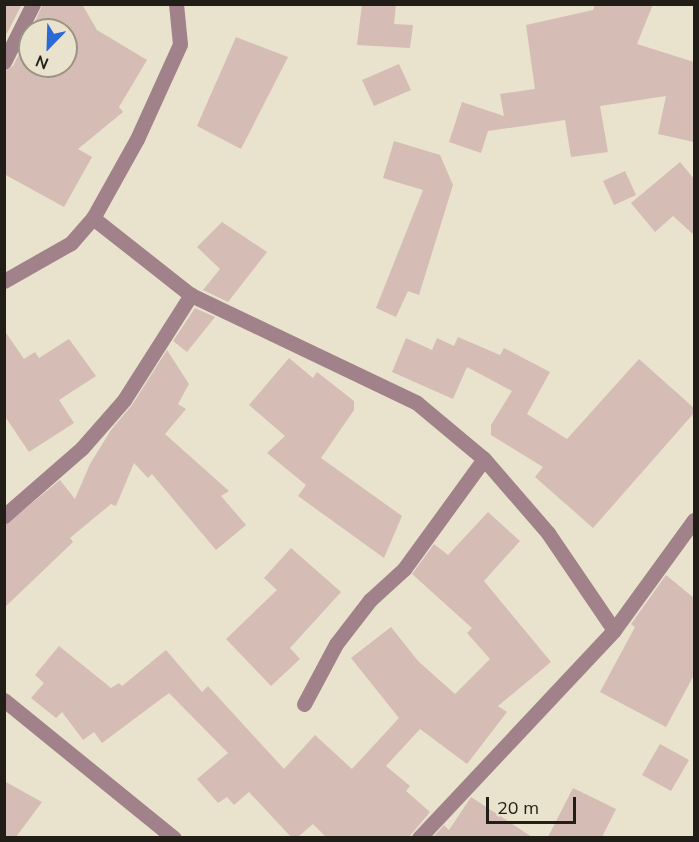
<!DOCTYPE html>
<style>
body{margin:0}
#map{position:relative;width:699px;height:842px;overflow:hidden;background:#e9e3cd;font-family:Mulish,sans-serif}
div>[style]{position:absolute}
.building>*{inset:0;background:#d5bcb5}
.minor>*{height:15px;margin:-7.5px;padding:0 7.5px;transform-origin:7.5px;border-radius:7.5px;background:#a1828a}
span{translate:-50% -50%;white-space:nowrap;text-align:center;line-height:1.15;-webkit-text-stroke:5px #e9e3cd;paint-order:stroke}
.frame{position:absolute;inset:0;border:6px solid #201e16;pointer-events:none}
.north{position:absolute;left:18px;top:18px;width:60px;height:60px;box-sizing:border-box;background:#e9e3cd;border:2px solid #999484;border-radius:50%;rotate:203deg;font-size:16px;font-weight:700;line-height:24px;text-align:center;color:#201e16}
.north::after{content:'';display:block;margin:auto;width:21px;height:27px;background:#2b69d6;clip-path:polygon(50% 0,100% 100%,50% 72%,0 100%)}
.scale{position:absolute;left:486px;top:797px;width:90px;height:27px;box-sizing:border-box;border:3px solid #201e16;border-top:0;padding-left:8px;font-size:18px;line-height:21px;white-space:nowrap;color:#201e16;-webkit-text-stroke:4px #e9e3cd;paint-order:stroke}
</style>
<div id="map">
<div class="building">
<div style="clip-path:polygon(4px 4px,22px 4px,4px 39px)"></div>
<div style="clip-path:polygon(43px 4px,82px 4px,97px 30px,147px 60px,119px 107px,123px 112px,78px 149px,92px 157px,64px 207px,4px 174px,4px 72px,13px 66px,30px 32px,30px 66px,66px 66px,66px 30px,31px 30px)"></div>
<div style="clip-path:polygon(362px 4px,396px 4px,394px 24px,413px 25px,410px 48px,357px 45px)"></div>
<div style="clip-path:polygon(595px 4px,653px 4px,637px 44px,694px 62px,694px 142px,658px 134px,666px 96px,600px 106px,608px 152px,571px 157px,565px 120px,488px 131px,481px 153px,449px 142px,462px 102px,504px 116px,500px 94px,535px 89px,526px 25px,593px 10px)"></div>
<div style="clip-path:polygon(236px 37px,288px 57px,241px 149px,197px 126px)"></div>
<div style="clip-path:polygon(399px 64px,411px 90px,374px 106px,362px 80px)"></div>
<div style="clip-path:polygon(394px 141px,440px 155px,453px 185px,419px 295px,408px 291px,396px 317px,376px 308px,423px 190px,383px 178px)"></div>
<div style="clip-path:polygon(680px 162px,694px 179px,694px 235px,673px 216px,655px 232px,631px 203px)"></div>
<div style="clip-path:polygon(625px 171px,636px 195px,614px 205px,603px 181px)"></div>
<div style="clip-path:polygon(222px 222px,267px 252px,228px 302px,203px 290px,220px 269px,197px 247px)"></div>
<div style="clip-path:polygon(195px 308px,215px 317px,187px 352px,173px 341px)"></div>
<div style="clip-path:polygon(4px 330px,24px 359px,35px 352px,39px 358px,69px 339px,96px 376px,59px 400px,74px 423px,29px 452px,4px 415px)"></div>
<div style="clip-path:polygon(458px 337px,500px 355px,504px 348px,550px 372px,527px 414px,567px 439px,639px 359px,694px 408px,694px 413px,593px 528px,535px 477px,543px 467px,491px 435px,491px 425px,512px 391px,467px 367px,453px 399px,392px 372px,406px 338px,432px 350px,437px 338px,454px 346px)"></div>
<div style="clip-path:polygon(167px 350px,189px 384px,178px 404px,186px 409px,165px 434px,229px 491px,221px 496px,246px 525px,216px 550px,152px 474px,148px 478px,134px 463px,116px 506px,111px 504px,70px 538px,73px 542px,4px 608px,4px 526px,60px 480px,75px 499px,90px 464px,111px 430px,132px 405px)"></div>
<div style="clip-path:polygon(289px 358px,313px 378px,317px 372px,354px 401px,354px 410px,321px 458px,402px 516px,384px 558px,298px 496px,306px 485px,267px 453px,285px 436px,249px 405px)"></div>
<div style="clip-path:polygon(488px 512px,520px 541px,484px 581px,551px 662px,498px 706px,507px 712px,467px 764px,420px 729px,386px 766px,410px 786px,406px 791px,430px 812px,409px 837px,326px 837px,313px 824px,298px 837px,291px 837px,249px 792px,234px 805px,227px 797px,218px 803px,197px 779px,228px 753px,169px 693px,102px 743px,94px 732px,83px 740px,62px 712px,56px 718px,31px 698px,44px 683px,35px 675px,59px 646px,111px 688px,119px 683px,122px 686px,166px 650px,202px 692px,208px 686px,284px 769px,315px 735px,352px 769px,399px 718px,351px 658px,391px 627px,418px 661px,455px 694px,490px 659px,467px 633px,472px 628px,412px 574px,434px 544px,448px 555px)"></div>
<div style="clip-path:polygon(291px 548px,341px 592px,290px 648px,300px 659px,271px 686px,226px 639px,277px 590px,264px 578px)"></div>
<div style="clip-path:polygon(666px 575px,694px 598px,694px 675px,666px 727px,600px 692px,635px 627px,631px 624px)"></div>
<div style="clip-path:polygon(660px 744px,689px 760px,671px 791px,642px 775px)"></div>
<div style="clip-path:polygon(4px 781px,42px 802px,16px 837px,4px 837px)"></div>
<div style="clip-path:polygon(573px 788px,616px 809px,602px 837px,548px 837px)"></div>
<div style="clip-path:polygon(471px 797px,532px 837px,433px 837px,444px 825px,449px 830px)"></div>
</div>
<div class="minor">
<div style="left:4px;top:62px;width:65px;rotate:-63.4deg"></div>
<div style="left:93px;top:218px;width:125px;rotate:38.2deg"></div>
<div style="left:191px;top:295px;width:250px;rotate:25.5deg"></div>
<div style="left:417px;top:403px;width:87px;rotate:39.9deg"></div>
<div style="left:484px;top:459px;width:98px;rotate:49.1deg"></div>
<div style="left:548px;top:533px;width:117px;rotate:55.8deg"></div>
<div style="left:4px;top:281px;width:77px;rotate:-29.6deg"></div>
<div style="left:71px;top:243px;width:33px;rotate:-49deg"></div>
<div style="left:93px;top:218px;width:90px;rotate:-60.9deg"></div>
<div style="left:137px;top:139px;width:104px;rotate:-65.6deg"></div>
<div style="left:180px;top:44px;width:40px;rotate:-95.7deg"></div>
<div style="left:4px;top:516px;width:103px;rotate:-41.1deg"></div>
<div style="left:82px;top:448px;width:64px;rotate:-48.8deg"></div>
<div style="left:124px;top:400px;width:125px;rotate:-57.5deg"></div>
<div style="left:4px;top:700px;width:219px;rotate:39.1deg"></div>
<div style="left:304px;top:704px;width:68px;rotate:-61.9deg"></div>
<div style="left:336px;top:644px;width:56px;rotate:-52.3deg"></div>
<div style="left:370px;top:600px;width:46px;rotate:-42.4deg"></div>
<div style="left:404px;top:569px;width:136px;rotate:-54deg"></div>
<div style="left:419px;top:838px;width:285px;rotate:-46.8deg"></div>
<div style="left:614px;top:630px;width:136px;rotate:-54deg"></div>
</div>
<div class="frame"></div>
<div class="north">N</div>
<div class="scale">20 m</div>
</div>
